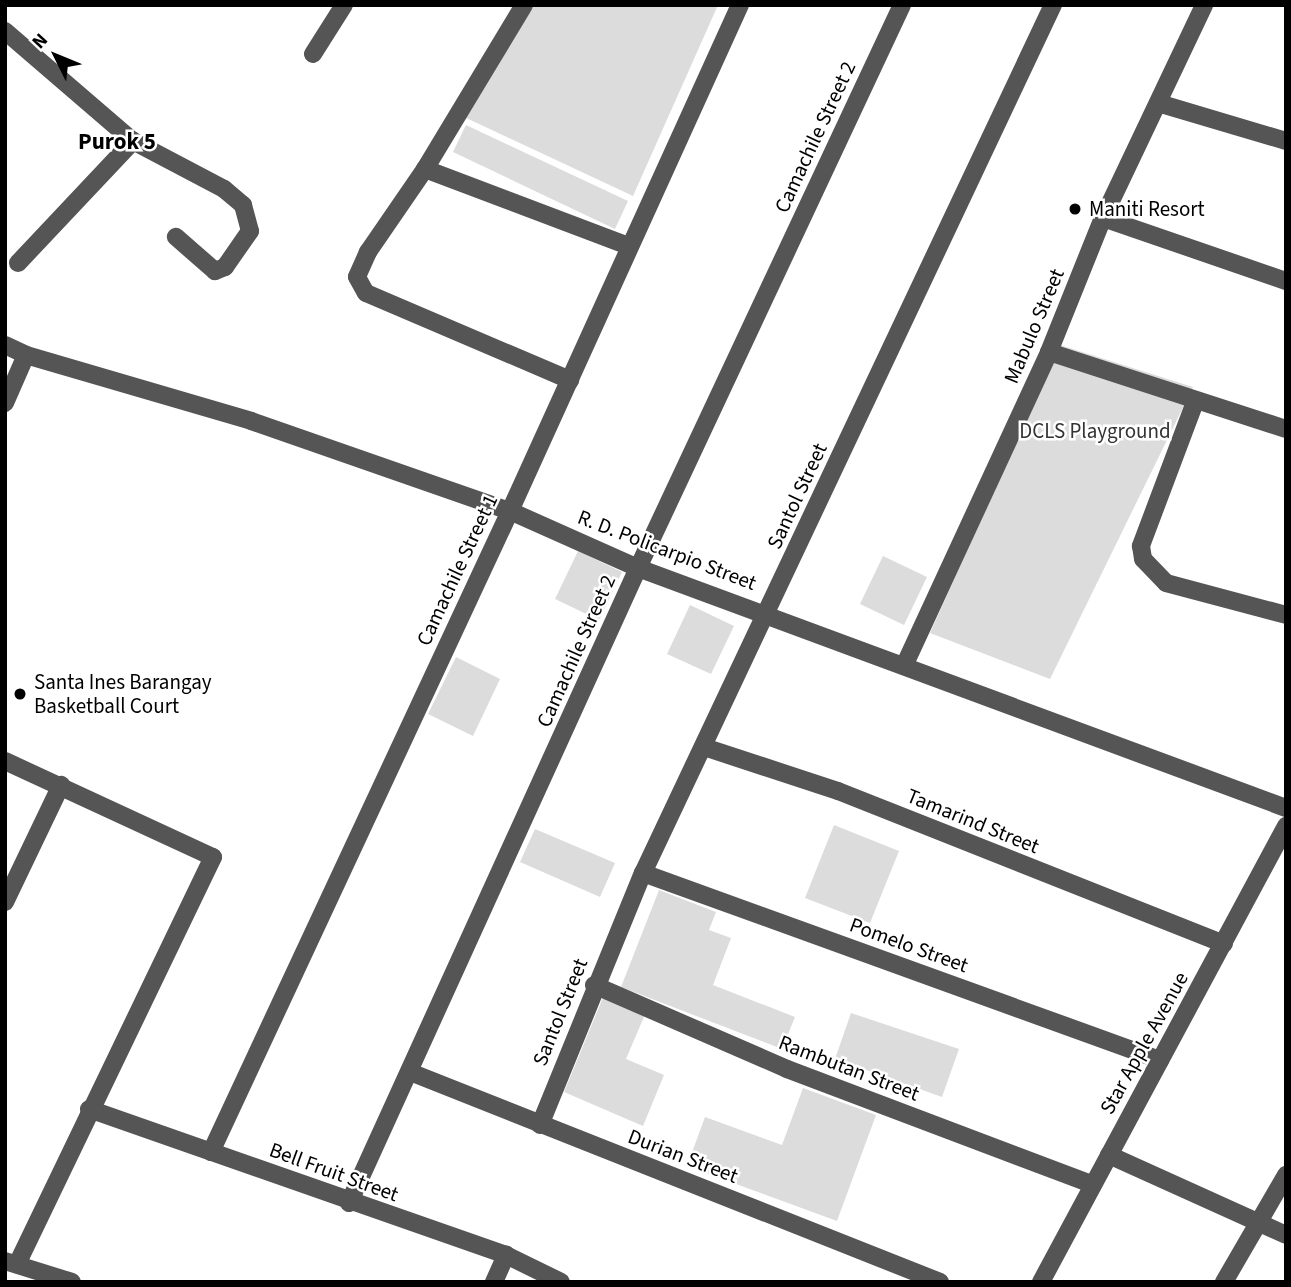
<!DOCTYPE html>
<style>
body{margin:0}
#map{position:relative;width:1291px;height:1287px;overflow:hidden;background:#fff;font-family:"Source Sans 3",sans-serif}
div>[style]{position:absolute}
.green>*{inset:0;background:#dcdcdc}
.minor>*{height:18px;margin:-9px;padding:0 9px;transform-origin:9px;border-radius:9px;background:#555}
.dots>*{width:19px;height:19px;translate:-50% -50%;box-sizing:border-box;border:4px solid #fff;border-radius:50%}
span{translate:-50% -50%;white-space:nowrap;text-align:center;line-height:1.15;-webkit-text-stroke:5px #fff;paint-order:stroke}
.street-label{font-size:21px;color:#000}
.poi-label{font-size:21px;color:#000}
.left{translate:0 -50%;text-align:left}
.park-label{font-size:21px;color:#333}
.neighbourhood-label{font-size:23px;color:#000;font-weight:700}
.frame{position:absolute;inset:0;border:7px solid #000;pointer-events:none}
.north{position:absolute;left:21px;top:21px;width:70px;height:70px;-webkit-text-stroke:5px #fff;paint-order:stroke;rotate:313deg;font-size:19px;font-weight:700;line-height:28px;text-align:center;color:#000}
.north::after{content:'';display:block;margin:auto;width:24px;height:32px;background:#000;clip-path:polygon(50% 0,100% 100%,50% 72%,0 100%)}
</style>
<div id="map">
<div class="green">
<div style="clip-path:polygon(529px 5px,718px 5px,633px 196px,462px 116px)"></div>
<div style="clip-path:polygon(466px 125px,628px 201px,615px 229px,453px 152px)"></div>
<div style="clip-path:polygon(1060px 345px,1193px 387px,1050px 679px,930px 633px)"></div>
<div style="clip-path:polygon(578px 551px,622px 572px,599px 620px,555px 599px)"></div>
<div style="clip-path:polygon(883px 556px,927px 577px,904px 625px,860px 604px)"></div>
<div style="clip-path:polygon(690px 605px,734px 626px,711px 674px,667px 654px)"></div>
<div style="clip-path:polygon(456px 657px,500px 679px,473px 736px,428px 714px)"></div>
<div style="clip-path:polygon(834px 825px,899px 851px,870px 923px,805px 898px)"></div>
<div style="clip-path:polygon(535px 829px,615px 863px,600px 897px,520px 862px)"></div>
<div style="clip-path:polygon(659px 890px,716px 912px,709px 930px,731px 938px,713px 985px,795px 1017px,782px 1049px,621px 987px)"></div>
<div style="clip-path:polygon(604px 995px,646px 1012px,626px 1059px,664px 1075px,643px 1126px,564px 1092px)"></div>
<div style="clip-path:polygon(851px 1013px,959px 1049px,942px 1097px,835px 1059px)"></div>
<div style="clip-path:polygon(803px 1088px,876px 1115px,837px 1221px,687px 1166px,705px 1117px,782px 1145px)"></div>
</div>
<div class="minor">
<div style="left:524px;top:5px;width:192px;rotate:121.1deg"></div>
<div style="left:425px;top:169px;width:101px;rotate:124.5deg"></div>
<div style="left:368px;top:252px;width:27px;rotate:114deg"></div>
<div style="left:357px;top:277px;width:18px;rotate:61deg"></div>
<div style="left:366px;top:293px;width:222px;rotate:23.1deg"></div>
<div style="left:5px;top:31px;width:169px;rotate:40.7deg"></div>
<div style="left:133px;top:141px;width:103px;rotate:27.8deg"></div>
<div style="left:224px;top:189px;width:25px;rotate:40deg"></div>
<div style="left:243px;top:205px;width:27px;rotate:75deg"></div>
<div style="left:250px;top:231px;width:44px;rotate:124.8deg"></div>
<div style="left:225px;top:267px;width:11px;rotate:158deg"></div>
<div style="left:215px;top:271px;width:52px;rotate:-138.9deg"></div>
<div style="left:313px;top:54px;width:58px;rotate:-57.7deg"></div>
<div style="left:1158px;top:103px;width:134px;rotate:16.5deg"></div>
<div style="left:425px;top:169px;width:218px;rotate:20.7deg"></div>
<div style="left:1103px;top:218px;width:194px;rotate:19deg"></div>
<div style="left:18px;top:263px;width:168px;rotate:-46.7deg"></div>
<div style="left:5px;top:345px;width:23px;rotate:25deg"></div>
<div style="left:26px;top:355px;width:234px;rotate:16.3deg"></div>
<div style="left:251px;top:421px;width:274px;rotate:19.2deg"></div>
<div style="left:510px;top:511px;width:140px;rotate:24deg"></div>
<div style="left:638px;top:568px;width:691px;rotate:20.32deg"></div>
<div style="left:1049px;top:352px;width:249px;rotate:18deg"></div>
<div style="left:1195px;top:402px;width:154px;rotate:110.6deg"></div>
<div style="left:1141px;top:546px;width:13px;rotate:81deg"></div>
<div style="left:1143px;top:559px;width:33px;rotate:46deg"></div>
<div style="left:1166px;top:583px;width:124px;rotate:14.9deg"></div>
<div style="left:5px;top:403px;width:52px;rotate:-66.4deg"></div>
<div style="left:905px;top:664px;width:344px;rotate:-65.2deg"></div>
<div style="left:1049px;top:352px;width:144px;rotate:-68.1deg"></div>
<div style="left:1103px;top:218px;width:236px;rotate:-64.6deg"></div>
<div style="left:704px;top:747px;width:141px;rotate:18.2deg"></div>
<div style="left:838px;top:791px;width:415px;rotate:21.6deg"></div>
<div style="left:5px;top:761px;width:229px;rotate:24.8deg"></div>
<div style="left:213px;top:857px;width:452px;rotate:115.7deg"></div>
<div style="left:643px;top:873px;width:550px;rotate:19.89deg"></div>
<div style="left:5px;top:902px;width:130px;rotate:-64.4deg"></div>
<div style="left:594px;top:985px;width:210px;rotate:23.5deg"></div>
<div style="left:787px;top:1069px;width:325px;rotate:20.7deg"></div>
<div style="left:410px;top:1072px;width:570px;rotate:21.61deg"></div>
<div style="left:89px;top:1109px;width:442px;rotate:19.3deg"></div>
<div style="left:506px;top:1255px;width:61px;rotate:26.1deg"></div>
<div style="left:540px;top:1125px;width:272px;rotate:-67.8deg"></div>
<div style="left:643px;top:873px;width:960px;rotate:-64.72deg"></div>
<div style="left:211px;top:1152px;width:707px;rotate:-64.99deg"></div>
<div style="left:510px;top:511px;width:556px;rotate:-65.56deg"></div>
<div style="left:1109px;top:1155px;width:194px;rotate:24.3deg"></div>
<div style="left:349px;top:1203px;width:698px;rotate:-65.53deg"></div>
<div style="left:638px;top:568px;width:622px;rotate:-64.88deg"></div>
<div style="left:5px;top:1261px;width:70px;rotate:17.4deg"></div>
<div style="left:494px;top:1282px;width:30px;rotate:-66deg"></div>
<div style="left:1041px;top:1282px;width:518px;rotate:-61.75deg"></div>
<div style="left:1224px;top:1282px;width:124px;rotate:-59.9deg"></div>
</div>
<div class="dots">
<div style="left:1075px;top:209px;background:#000"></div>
<div style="left:20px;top:694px;background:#000"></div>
</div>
<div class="street-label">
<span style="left:815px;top:137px;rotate:-65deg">Camachile Street 2</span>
<span style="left:1034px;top:326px;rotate:-67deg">Mabulo Street</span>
<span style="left:797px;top:496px;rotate:-65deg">Santol Street</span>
<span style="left:667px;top:550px;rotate:21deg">R. D. Policarpio Street</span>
<span style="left:457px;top:570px;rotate:-65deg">Camachile Street 1</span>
<span style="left:576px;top:651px;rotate:-66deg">Camachile Street 2</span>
<span style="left:973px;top:821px;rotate:22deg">Tamarind Street</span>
<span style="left:909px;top:945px;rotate:20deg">Pomelo Street</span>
<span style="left:560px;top:1012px;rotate:-68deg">Santol Street</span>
<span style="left:1144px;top:1043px;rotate:-61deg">Star Apple Avenue</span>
<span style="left:849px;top:1068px;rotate:21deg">Rambutan Street</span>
<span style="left:683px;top:1156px;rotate:21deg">Durian Street</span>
<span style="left:334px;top:1172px;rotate:20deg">Bell Fruit Street</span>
</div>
<div class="poi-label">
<span class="left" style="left:1089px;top:209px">Maniti Resort</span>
<span class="left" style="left:34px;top:694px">Santa Ines Barangay<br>Basketball Court</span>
</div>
<div class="park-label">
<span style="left:1095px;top:431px">DCLS Playground</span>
</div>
<div class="neighbourhood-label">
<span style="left:117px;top:142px">Purok 5</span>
</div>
<div class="frame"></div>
<div class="north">N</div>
</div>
